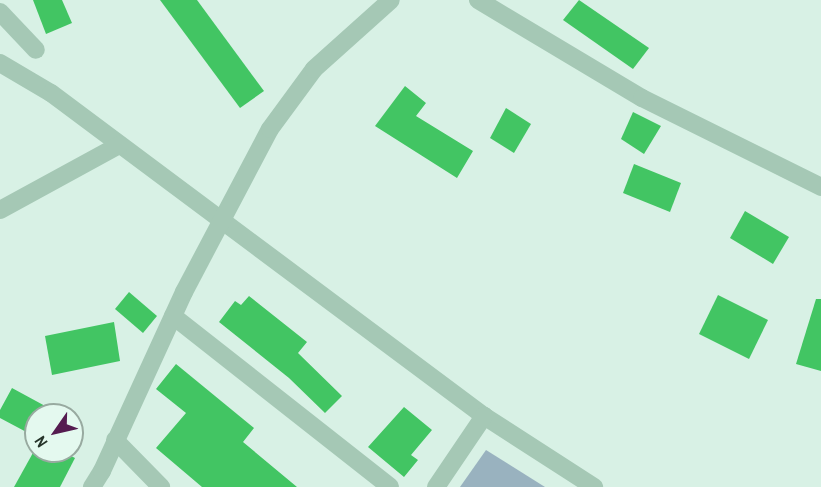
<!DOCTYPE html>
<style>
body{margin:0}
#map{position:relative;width:821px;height:487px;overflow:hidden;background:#d8f1e5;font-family:"Archivo Narrow",sans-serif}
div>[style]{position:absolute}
.green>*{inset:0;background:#99b2bf}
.building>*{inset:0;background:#42c563}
.minor>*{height:18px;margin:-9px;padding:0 9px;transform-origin:9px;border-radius:9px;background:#a5c8b5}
span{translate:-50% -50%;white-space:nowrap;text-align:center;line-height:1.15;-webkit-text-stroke:6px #e4f9ef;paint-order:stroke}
.north{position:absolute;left:24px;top:403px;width:60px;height:60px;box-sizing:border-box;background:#e4f9ef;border:2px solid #98aaa0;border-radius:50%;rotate:236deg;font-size:16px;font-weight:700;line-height:24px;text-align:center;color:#26342a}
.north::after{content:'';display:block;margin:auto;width:21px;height:27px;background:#551c50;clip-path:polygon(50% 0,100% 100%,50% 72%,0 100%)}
</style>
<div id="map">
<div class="green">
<div style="clip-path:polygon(486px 450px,545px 487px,460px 487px)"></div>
</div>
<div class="building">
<div style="clip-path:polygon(33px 0,62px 0,72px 23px,46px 34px)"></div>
<div style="clip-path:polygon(160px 0,197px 0,264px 91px,240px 108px)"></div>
<div style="clip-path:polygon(579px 0,649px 48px,633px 69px,563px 20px)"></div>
<div style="clip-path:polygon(405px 86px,426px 103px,416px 116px,473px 151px,457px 178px,375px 126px)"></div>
<div style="clip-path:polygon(506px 108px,531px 124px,514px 153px,490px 138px)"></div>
<div style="clip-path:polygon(633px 112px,661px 126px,644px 154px,621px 139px)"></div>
<div style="clip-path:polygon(634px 164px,681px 183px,670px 212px,623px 193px)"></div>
<div style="clip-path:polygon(745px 211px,789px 237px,773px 264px,730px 238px)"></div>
<div style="clip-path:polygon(129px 292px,157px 316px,143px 333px,115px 309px)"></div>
<div style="clip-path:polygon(718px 295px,768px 320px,749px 359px,699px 334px)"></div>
<div style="clip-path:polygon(249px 296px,307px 342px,298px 353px,342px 396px,325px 413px,289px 378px,219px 322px,235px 301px,241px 305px)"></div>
<div style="clip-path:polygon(816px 299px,821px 299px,821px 371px,796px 364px)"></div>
<div style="clip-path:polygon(114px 322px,120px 361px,52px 375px,45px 336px)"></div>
<div style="clip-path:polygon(176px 364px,254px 428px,243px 442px,297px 487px,202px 487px,156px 448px,186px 413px,156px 389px)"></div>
<div style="clip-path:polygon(12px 388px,47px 407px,42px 415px,36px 415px,36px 427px,32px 435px,0 418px,0 410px)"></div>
<div style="clip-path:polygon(404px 407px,432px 430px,411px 455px,418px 460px,404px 477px,368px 447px)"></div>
<div style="clip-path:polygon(34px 451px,61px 451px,75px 458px,60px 487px,14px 487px)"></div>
</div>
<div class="minor">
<div style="left:478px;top:0;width:191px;rotate:30.9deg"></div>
<div style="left:642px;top:98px;width:200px;rotate:26.4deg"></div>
<div style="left:0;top:12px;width:52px;rotate:46.5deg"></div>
<div style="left:0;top:63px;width:59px;rotate:30.5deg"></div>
<div style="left:51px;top:93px;width:540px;rotate:36.72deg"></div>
<div style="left:484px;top:416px;width:131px;rotate:32.8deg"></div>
<div style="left:0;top:210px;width:136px;rotate:-28.6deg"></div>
<div style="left:173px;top:316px;width:276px;rotate:38.2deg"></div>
<div style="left:115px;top:440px;width:66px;rotate:45.6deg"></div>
<div style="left:92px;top:487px;width:19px;rotate:-58deg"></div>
<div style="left:102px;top:471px;width:197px;rotate:-65.4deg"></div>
<div style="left:184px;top:292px;width:184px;rotate:-62.2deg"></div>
<div style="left:270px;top:129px;width:74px;rotate:-53.7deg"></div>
<div style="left:314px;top:69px;width:103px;rotate:-41.9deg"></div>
<div style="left:436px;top:487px;width:86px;rotate:-55.9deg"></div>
</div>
<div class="north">N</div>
</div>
